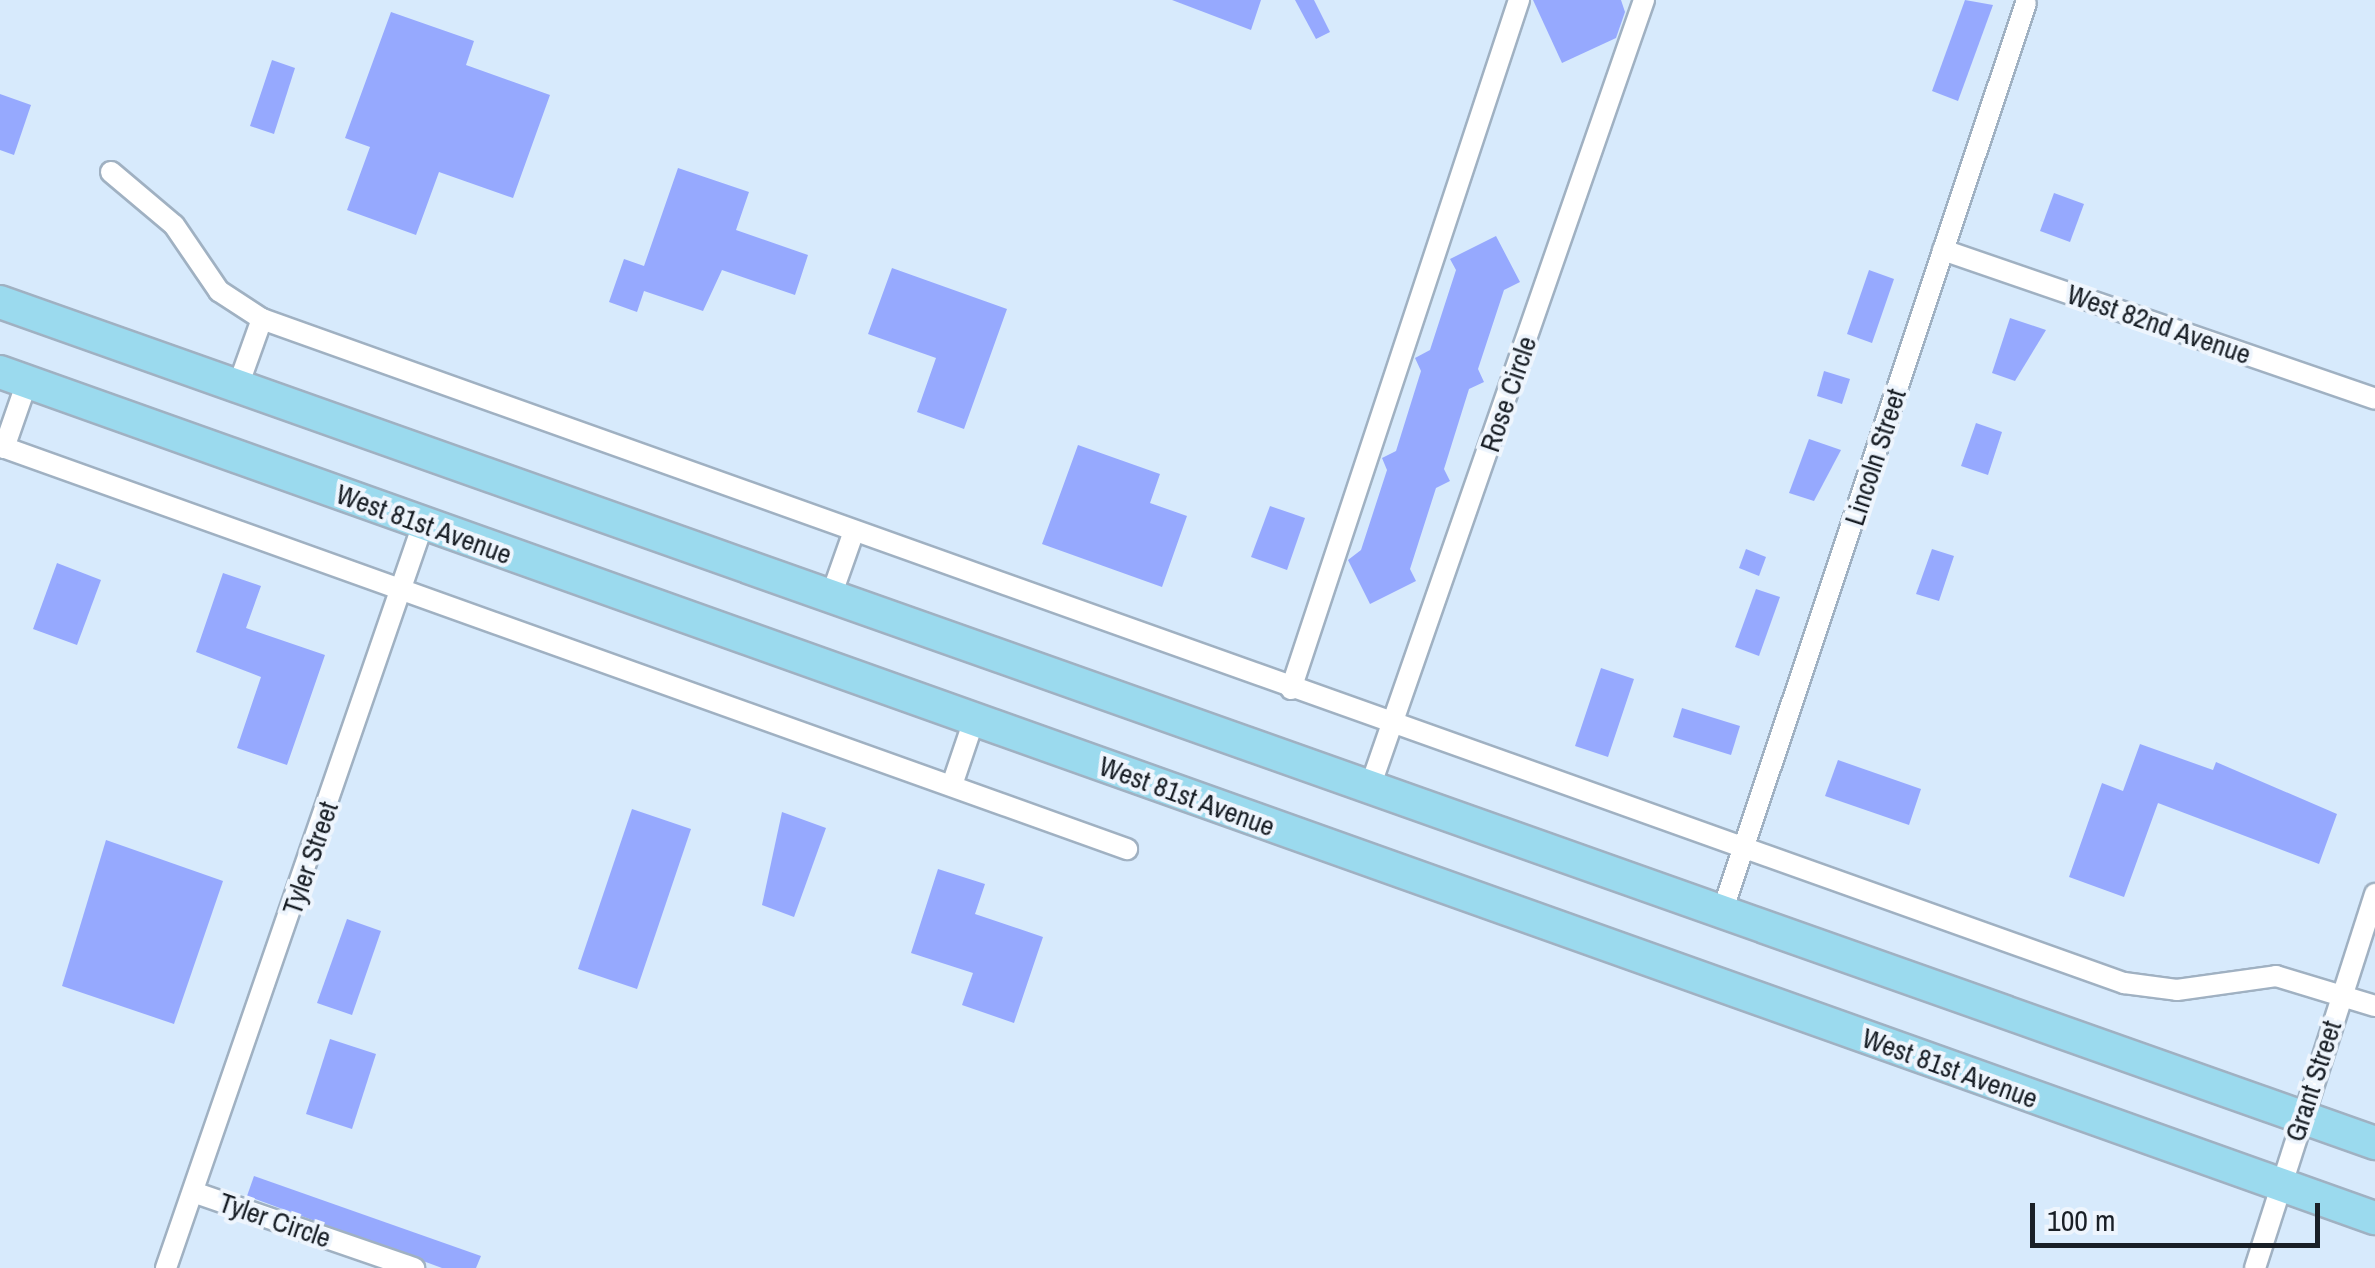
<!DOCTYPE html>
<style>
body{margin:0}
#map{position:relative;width:2375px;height:1268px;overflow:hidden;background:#d7eafc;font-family:"Archivo Narrow",sans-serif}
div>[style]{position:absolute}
.building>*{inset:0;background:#96a9fe}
.roads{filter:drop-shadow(2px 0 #a0b1c2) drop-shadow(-2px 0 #a0b1c2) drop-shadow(0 2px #a0b1c2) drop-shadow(0 -2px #a0b1c2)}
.street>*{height:20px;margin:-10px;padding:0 10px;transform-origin:10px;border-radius:10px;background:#fff}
.primary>*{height:32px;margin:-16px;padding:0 16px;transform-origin:16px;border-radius:16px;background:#9bdaee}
span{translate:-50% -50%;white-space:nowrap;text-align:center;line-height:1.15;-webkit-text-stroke:8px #eef5fd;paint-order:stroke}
.street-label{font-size:28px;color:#191f26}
.scale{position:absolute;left:2030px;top:1203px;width:290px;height:45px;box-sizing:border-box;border:5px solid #191f26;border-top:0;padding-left:12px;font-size:30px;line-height:35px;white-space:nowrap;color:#191f26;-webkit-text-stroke:8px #eef5fd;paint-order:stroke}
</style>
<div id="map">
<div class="building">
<div style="clip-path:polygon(1172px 0,1261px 0,1251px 30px)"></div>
<div style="clip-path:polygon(1295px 0,1314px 0,1330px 32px,1316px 39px)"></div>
<div style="clip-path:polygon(1533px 0,1621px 0,1625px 12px,1616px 38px,1562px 63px)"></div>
<div style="clip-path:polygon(1965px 0,1993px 5px,1958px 101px,1932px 91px)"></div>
<div style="clip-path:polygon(391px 12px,474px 41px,466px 65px,550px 95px,513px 198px,439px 172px,416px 235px,347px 210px,370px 147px,345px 138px)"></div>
<div style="clip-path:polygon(272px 60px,295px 68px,274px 134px,250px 126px)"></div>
<div style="clip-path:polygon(0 94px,31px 105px,14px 155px,0 150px)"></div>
<div style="clip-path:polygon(678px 168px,749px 192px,736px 230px,808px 255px,795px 295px,722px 270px,703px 311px,644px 291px,637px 312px,609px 302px,624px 259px,644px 266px)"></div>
<div style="clip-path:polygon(2054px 193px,2084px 204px,2070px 242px,2040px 231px)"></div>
<div style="clip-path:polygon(1496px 236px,1520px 282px,1504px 290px,1478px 369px,1484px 382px,1469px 389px,1444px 469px,1450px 481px,1436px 488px,1410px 569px,1416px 581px,1370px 604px,1348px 560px,1361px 550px,1387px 470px,1382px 458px,1396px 451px,1421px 371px,1415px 358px,1430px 350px,1456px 270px,1450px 259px)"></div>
<div style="clip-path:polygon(892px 268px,1007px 309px,964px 429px,917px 412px,936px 358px,868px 334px)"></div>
<div style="clip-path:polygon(1869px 270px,1894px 279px,1872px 343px,1847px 334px)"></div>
<div style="clip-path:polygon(2010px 318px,2046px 330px,2015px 381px,1992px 373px)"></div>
<div style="clip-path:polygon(1824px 371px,1850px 379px,1842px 404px,1817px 396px)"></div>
<div style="clip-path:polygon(1976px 423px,2002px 432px,1988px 475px,1961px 466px)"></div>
<div style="clip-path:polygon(1809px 439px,1841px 450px,1814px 501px,1789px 493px)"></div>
<div style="clip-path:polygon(1078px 445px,1160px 474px,1150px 503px,1187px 516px,1162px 587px,1042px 544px)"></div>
<div style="clip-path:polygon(1270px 506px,1305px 518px,1287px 570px,1251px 557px)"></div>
<div style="clip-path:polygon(1746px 549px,1766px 557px,1759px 576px,1739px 568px)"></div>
<div style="clip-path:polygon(1932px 549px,1954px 556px,1939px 601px,1916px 594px)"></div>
<div style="clip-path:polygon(57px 563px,101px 580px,77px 645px,33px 629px)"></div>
<div style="clip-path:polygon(223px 573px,261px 586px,246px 628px,325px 655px,287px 765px,237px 748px,261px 677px,196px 652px)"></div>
<div style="clip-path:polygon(1756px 589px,1780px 597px,1759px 656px,1735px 647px)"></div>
<div style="clip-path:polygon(1601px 668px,1634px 679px,1608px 757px,1575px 746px)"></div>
<div style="clip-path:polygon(1682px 708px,1740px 726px,1731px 755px,1673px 737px)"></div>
<div style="clip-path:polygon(2140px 744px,2213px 770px,2216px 762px,2337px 814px,2319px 864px,2158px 803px,2124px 897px,2069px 877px,2102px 783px,2123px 791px)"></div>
<div style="clip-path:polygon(1838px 760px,1921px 789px,1909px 825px,1825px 796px)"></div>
<div style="clip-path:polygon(632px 809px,691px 829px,637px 989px,578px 969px)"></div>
<div style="clip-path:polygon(782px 812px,826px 828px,794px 917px,762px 905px)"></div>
<div style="clip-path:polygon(106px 840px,223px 881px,174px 1024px,62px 986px)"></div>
<div style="clip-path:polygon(938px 869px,985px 884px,975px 914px,1043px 937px,1014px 1023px,962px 1005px,973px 973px,911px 953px)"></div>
<div style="clip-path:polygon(347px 919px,381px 931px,352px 1015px,317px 1003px)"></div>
<div style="clip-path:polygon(330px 1039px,376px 1054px,352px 1129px,306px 1114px)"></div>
<div style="clip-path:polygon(254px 1176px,481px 1256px,476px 1268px,442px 1268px,247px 1196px)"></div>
</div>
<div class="roads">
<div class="street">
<div style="left:111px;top:172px;width:82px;rotate:40.1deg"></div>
<div style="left:174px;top:225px;width:80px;rotate:55.7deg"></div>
<div style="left:219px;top:291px;width:51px;rotate:33.1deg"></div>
<div style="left:262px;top:319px;width:1977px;rotate:19.63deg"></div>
<div style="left:2124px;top:983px;width:53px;rotate:7.5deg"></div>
<div style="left:2177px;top:990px;width:100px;rotate:-8deg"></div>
<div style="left:2276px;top:976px;width:103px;rotate:16.9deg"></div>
<div style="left:1943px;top:250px;width:457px;rotate:19deg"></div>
<div style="left:238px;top:386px;width:71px;rotate:-70.3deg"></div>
<div style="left:0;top:446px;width:1197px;rotate:19.68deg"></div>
<div style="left:4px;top:448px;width:70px;rotate:-70.8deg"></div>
<div style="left:831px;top:596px;width:66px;rotate:-70.5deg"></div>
<div style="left:1291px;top:689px;width:726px;rotate:-71.69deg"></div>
<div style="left:952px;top:785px;width:69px;rotate:-71.3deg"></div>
<div style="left:1370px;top:787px;width:833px;rotate:-70.8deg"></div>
<div style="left:1722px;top:912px;width:958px;rotate:-71.51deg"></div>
<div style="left:193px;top:1192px;width:234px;rotate:19deg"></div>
<div style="left:166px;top:1268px;width:787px;rotate:-70.94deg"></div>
<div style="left:2255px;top:1268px;width:393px;rotate:-72.2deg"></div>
</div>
<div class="primary">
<div style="left:0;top:302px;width:2520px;rotate:19.5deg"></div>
<div style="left:0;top:372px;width:2521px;rotate:19.61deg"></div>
</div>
</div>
<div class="street-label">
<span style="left:2159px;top:324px;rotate:19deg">West 82nd Avenue</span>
<span style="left:1508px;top:394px;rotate:-71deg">Rose Circle</span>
<span style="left:1875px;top:457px;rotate:-72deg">Lincoln Street</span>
<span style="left:424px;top:524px;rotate:20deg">West 81st Avenue</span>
<span style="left:1187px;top:796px;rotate:20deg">West 81st Avenue</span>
<span style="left:310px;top:858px;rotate:-71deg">Tyler Street</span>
<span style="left:1950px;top:1068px;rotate:20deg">West 81st Avenue</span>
<span style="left:2313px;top:1081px;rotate:-72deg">Grant Street</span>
<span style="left:275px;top:1220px;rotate:19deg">Tyler Circle</span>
</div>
<div class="scale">100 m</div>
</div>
